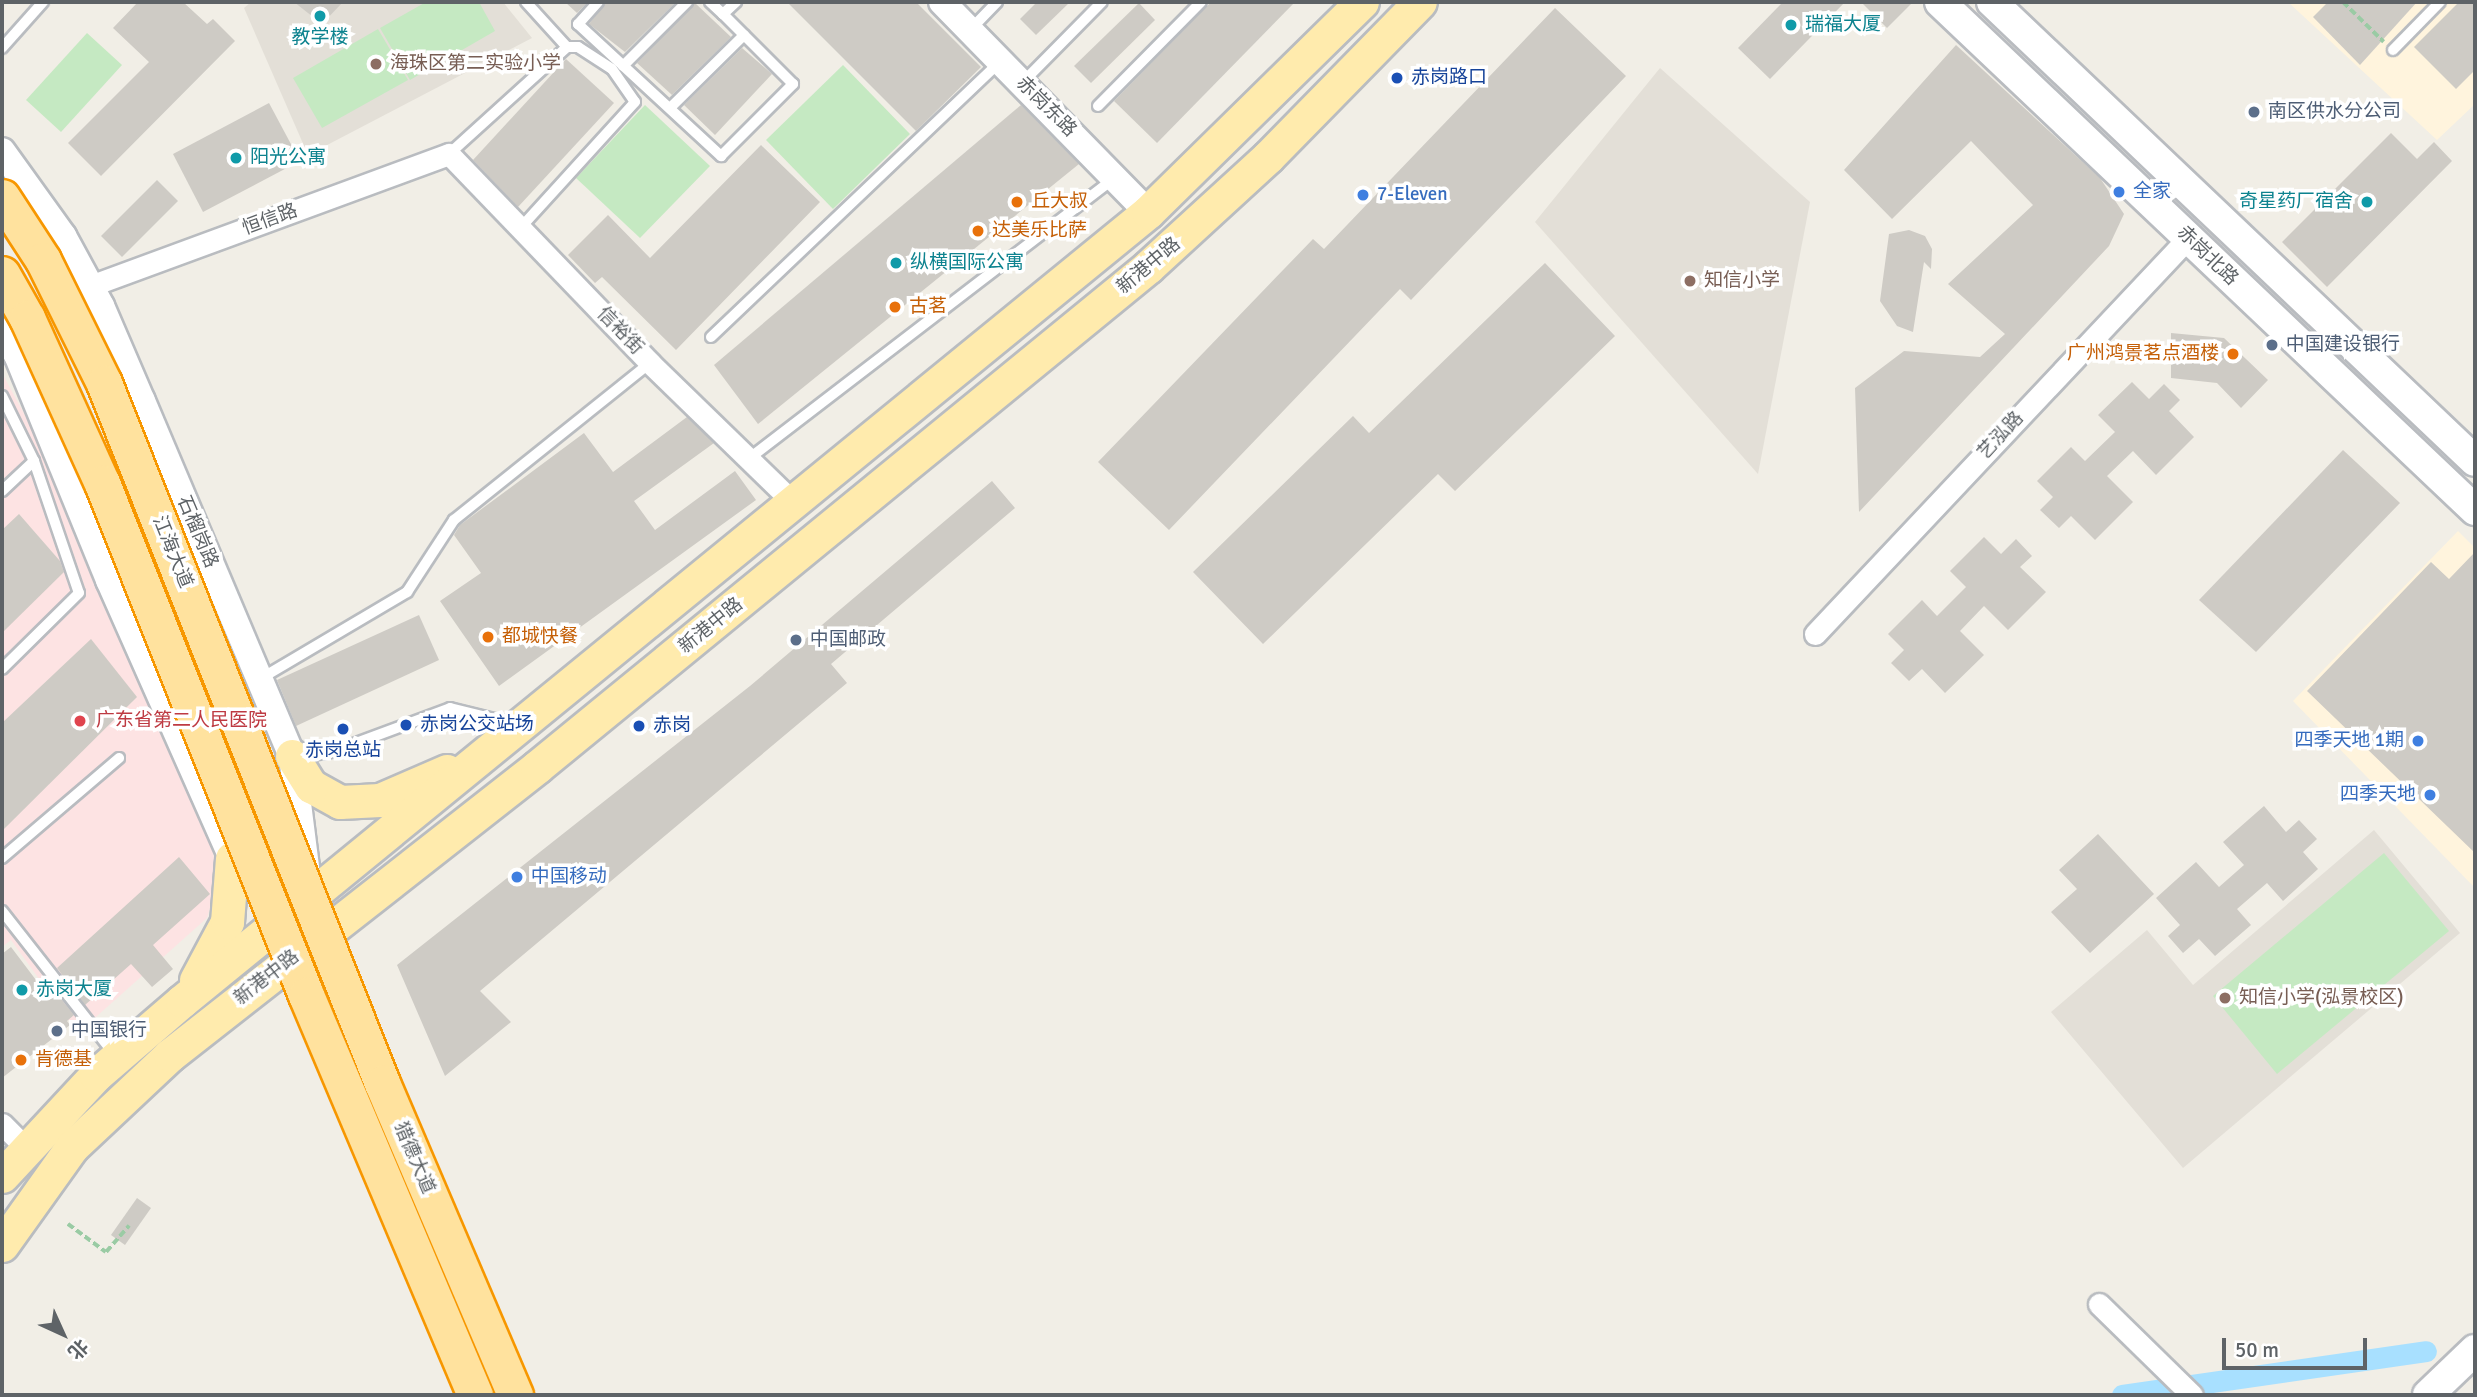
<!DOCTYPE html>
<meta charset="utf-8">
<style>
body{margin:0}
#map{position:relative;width:2477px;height:1397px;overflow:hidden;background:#f1eee6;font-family:Signika,"Noto Sans SC",sans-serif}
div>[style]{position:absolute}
.commercial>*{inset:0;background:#fff4dd}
.education>*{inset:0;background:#e3dfd7}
.medical>*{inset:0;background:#fde3e3}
.green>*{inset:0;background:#c5e9c2}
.canal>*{height:21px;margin:-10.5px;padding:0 10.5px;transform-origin:10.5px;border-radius:10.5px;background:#a8e0ff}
.building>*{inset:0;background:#cecbc5}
.path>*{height:3.5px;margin-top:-1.75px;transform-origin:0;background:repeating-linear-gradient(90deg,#9acba4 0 7px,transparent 0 10.5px)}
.roads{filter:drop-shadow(2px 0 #b9bcc0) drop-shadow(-2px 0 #b9bcc0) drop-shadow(0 2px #b9bcc0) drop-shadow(0 -2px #b9bcc0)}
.service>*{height:10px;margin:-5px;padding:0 5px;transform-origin:5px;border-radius:5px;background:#fff}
.minor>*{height:21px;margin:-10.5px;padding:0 10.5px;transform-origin:10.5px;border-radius:10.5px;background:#fff}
.tertiary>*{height:26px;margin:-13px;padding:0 13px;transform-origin:13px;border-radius:13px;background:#fff}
.secondary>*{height:30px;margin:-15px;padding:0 15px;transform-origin:15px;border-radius:15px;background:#fff}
.primary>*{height:33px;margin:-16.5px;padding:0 16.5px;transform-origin:16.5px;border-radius:16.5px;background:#ffebad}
.bridges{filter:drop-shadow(2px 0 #f79700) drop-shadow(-2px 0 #f79700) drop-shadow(0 2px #f79700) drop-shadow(0 -2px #f79700)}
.trunk-bridge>*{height:35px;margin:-17.5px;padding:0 17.5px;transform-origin:17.5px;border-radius:17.5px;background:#ffe29e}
.dots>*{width:19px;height:19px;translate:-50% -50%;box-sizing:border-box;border:4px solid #fff;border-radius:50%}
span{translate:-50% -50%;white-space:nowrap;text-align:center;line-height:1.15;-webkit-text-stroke:7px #fff;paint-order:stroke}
.culture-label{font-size:19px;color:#0d838f}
.left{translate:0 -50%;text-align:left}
.right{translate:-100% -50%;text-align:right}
.education-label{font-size:19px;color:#785e54}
.transit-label{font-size:19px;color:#164399}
.street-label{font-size:19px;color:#5e6367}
.service-label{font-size:19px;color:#4e5e75}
.shop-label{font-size:19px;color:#366cbe}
.food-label{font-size:19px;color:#c56008}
.health-label{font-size:19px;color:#be3a42}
.frame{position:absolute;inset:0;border:4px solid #5e6367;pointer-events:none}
.north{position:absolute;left:28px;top:1299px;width:70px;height:70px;-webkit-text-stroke:5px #fff;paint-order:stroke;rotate:135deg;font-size:19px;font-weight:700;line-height:28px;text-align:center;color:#5e6367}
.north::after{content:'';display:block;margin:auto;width:24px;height:32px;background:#5e6367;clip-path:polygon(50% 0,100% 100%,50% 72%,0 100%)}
.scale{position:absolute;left:2222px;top:1338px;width:145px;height:32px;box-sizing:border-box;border:4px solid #5e6367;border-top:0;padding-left:9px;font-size:21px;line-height:24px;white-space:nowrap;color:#5e6367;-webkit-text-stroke:5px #fff;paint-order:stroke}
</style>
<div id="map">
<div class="commercial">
<div style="clip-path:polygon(2288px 2px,2475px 2px,2475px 104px,2437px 140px)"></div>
<div style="clip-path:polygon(2458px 531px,2475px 548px,2475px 888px,2293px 701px)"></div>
</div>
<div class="education">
<div style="clip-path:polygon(251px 2px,503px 2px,532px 38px,308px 155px,244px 8px)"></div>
<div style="clip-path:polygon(1660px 68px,1810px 202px,1758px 474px,1535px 222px)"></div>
<div style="clip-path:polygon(2374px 830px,2460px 933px,2183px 1168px,2051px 1012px,2147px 930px,2193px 985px)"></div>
</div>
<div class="medical">
<div style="clip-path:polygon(2px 373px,27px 419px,213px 847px,216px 889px,207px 918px,78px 1033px,11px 940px,2px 947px)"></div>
</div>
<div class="green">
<div style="clip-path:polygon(426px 2px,479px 2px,495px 31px,410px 80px,380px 28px)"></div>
<div style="clip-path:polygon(378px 29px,408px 80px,322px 128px,293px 78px)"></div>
<div style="clip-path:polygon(87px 33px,122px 65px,61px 132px,26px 100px)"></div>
<div style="clip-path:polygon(843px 65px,910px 134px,833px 209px,766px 140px)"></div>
<div style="clip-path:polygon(645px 105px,710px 166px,640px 238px,576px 178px)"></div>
<div style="clip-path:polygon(2384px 853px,2449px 931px,2277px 1074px,2213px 996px)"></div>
</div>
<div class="canal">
<div style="left:2122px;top:1395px;width:307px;rotate:-8.2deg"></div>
</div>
<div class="building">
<div style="clip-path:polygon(138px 2px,183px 2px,207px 24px,213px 19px,235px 41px,101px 176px,68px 143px,149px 62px,113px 28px)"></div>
<div style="clip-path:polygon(294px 2px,343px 2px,322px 24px)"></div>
<div style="clip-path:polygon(565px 2px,588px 2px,577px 13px)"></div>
<div style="clip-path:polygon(606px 2px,676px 2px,625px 52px,589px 24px)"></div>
<div style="clip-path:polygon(787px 2px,916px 2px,981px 67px,916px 131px)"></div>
<div style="clip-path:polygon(1037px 2px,1070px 2px,1036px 35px,1020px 19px)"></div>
<div style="clip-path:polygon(1211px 2px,1295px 2px,1157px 143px,1114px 101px)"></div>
<div style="clip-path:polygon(1783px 2px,1845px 2px,1770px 79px,1738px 48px)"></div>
<div style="clip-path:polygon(1861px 2px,1913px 2px,1887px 28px)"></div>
<div style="clip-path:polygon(2328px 2px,2417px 2px,2360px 65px,2313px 17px)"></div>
<div style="clip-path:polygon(2459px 2px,2475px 2px,2475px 70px,2456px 89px,2414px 47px)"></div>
<div style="clip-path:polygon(695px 3px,731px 37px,672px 95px,637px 63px)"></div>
<div style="clip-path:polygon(1139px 3px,1155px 20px,1091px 83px,1074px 66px)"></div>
<div style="clip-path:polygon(1555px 8px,1626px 76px,1411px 300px,1400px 289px,1169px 530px,1098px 462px,1313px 239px,1324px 249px)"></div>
<div style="clip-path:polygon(1956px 45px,2100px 178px,2124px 214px,2109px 246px,1859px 512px,1855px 388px,1904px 351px,1980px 357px,2005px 334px,1948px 284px,2033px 205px,1971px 141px,1892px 219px,1844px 170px)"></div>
<div style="clip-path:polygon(742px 48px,772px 74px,715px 135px,684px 105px)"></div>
<div style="clip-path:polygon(566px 59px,614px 103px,518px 207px,473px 160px)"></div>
<div style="clip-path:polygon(269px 103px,300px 161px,203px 212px,173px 154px)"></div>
<div style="clip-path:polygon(1021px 105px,1079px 164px,758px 424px,714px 365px)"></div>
<div style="clip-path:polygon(2391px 133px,2417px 159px,2434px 142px,2452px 161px,2327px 287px,2282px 242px)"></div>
<div style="clip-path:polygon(761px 145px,820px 202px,676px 350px,602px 277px,595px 283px,568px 255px,608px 215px,650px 258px)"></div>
<div style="clip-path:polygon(157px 180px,178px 201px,122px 257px,101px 236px)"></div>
<div style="clip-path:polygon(1909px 230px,1925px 236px,1932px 249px,1931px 269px,1924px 262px,1913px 332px,1897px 326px,1880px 301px,1889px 234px)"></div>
<div style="clip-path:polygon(1545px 263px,1615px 336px,1455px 491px,1438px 474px,1263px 644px,1193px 572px,1353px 416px,1369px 433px)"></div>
<div style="clip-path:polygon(2171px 333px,2224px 338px,2268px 380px,2241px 408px,2217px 383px,2171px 378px)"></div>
<div style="clip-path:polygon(2132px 382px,2149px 399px,2164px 384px,2180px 400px,2169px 411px,2194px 437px,2156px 475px,2133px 451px,2107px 476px,2133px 502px,2095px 540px,2071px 516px,2059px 528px,2040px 510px,2053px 497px,2037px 481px,2071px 447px,2085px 461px,2115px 432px,2098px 415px)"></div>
<div style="clip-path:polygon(687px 417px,714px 443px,634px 501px,655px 530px,735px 471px,756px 500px,499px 686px,440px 601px,481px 573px,454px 535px,460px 525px,584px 433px,613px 472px)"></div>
<div style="clip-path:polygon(2343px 450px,2400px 503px,2256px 652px,2199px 600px)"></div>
<div style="clip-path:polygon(992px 481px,1015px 508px,831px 664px,847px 683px,480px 991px,511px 1022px,445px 1076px,397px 965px,750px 686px)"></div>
<div style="clip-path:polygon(19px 514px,60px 561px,64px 572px,2px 633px,2px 530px)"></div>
<div style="clip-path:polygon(1984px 537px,2001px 554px,2016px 539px,2032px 556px,2020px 567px,2046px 592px,2008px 630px,1984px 606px,1960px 631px,1984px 655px,1945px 693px,1922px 669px,1909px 681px,1891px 663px,1904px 650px,1888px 634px,1922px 600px,1937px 616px,1966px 587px,1950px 571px)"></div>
<div style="clip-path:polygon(2475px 552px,2475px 853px,2307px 691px,2431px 562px,2449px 579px)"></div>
<div style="clip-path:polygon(419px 615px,439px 660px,296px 726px,277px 680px)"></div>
<div style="clip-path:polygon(91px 639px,137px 697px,2px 831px,2px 723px)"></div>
<div style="clip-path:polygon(2264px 806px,2286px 832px,2299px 820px,2317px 839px,2303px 852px,2318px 869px,2283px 901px,2267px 883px,2237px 909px,2251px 925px,2215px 956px,2199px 939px,2183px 953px,2168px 936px,2180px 925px,2156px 898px,2196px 862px,2219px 887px,2244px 865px,2223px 842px)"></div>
<div style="clip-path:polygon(2098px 834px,2154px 894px,2090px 953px,2051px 912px,2077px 889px,2059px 870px)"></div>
<div style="clip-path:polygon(179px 857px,210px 894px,153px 945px,173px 969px,152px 987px,131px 964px,85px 1005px,57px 968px)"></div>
<div style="clip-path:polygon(11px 947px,39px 984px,45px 979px,74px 1015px,67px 1021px,70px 1025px,2px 1078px,2px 954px)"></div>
<div style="clip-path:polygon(137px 1198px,151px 1208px,125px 1245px,111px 1235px)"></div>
</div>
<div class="path">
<div style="left:2343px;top:2px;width:57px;rotate:44.3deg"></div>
<div style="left:68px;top:1224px;width:47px;rotate:36.4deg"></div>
<div style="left:106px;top:1252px;width:35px;rotate:-49deg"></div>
</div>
<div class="roads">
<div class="service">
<div style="left:526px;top:2px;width:61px;rotate:47.7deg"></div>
<div style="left:598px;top:2px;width:30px;rotate:132deg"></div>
<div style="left:578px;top:24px;width:195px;rotate:42.7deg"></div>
<div style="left:721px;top:156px;width:102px;rotate:-45deg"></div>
<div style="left:793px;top:84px;width:99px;rotate:-135deg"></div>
<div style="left:723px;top:14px;width:18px;rotate:-43deg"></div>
<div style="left:710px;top:2px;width:18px;rotate:43deg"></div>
<div style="left:970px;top:30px;width:39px;rotate:-46deg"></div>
<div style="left:2px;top:48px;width:62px;rotate:-48.3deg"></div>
<div style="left:2393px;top:50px;width:67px;rotate:-45.6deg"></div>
<div style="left:623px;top:66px;width:91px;rotate:-45deg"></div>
<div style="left:1023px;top:82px;width:112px;rotate:-45.4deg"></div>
<div style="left:1098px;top:106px;width:146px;rotate:-45.3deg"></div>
<div style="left:670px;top:108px;width:104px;rotate:-44.6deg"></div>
<div style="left:449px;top:154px;width:159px;rotate:-42.2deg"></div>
<div style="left:567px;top:47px;width:11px"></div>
<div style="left:578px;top:47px;width:40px;rotate:32.9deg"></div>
<div style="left:612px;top:69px;width:40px;rotate:55.1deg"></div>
<div style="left:635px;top:102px;width:168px;rotate:132.3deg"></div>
<div style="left:711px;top:337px;width:400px;rotate:-43.6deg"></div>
<div style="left:2px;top:396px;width:72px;rotate:63.8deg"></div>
<div style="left:34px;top:461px;width:139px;rotate:71.2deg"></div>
<div style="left:79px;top:593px;width:108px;rotate:135.4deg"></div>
<div style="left:751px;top:457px;width:456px;rotate:-37.5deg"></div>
<div style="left:2px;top:491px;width:44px;rotate:-43.2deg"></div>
<div style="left:260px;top:679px;width:171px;rotate:-30.6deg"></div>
<div style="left:407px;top:592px;width:86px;rotate:-56.9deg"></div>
<div style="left:454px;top:520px;width:251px;rotate:-38.7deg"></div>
<div style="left:300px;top:757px;width:32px;rotate:-9deg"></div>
<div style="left:332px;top:752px;width:126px;rotate:-20.4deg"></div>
<div style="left:450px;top:708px;width:63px;rotate:13.8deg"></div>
<div style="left:2px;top:858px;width:154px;rotate:-40.5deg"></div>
<div style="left:2px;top:911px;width:182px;rotate:51.9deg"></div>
</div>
<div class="minor">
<div style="left:90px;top:286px;width:382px;rotate:-20.2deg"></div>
<div style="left:449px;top:154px;width:290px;rotate:46.1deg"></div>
<div style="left:650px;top:363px;width:202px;rotate:44.2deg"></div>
<div style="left:1815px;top:634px;width:544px;rotate:-46.71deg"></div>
<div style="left:2px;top:1124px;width:33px;rotate:45deg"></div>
<div style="left:2099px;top:1304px;width:130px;rotate:44.4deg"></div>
</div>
<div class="tertiary">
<div style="left:942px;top:2px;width:294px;rotate:45.6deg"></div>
<div style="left:2px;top:151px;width:105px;rotate:54.3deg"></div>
<div style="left:63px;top:236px;width:80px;rotate:61.5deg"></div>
<div style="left:101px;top:306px;width:103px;rotate:66.7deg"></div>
<div style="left:142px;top:401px;width:385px;rotate:67.1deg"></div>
<div style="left:292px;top:756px;width:112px;rotate:82.8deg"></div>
<div style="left:2px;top:330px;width:31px;rotate:59deg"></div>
<div style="left:18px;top:357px;width:241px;rotate:67.8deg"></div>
<div style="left:109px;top:580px;width:304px;rotate:66.1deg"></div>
<div style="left:232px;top:858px;width:17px;rotate:45deg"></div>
</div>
<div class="secondary">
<div style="left:1940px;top:2px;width:738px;rotate:43.52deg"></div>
<div style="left:1992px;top:2px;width:666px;rotate:43.54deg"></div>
<div style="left:2428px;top:1395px;width:65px;rotate:-43.8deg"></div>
</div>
<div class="primary">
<div style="left:292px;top:756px;width:36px;rotate:58deg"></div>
<div style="left:311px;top:786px;width:33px;rotate:29deg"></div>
<div style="left:340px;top:802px;width:40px;rotate:-2.9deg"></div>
<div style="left:380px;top:800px;width:73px;rotate:-23.4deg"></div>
<div style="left:196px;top:980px;width:66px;rotate:-61.9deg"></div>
<div style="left:227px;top:922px;width:64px;rotate:-85.5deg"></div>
<div style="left:2px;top:1176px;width:138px;rotate:-47.1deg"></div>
<div style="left:96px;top:1075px;width:113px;rotate:-40.7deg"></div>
<div style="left:182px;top:1001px;width:1247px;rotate:-39.24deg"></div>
<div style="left:1148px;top:212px;width:300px;rotate:-44.5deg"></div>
<div style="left:2px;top:1245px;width:120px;rotate:-54.5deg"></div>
<div style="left:72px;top:1147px;width:134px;rotate:-43.2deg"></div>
<div style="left:170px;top:1055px;width:467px;rotate:-38.1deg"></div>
<div style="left:537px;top:767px;width:790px;rotate:-39.29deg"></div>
<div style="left:1148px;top:267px;width:163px;rotate:-42.5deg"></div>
<div style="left:1268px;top:157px;width:217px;rotate:-45.6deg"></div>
</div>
</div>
<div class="bridges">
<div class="trunk-bridge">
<div style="left:2px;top:197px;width:75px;rotate:56.9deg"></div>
<div style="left:43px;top:260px;width:137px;rotate:63.6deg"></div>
<div style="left:104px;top:383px;width:753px;rotate:68.34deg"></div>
<div style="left:382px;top:1083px;width:339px;rotate:66.9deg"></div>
<div style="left:2px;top:274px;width:51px;rotate:60.4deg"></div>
<div style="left:27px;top:318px;width:181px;rotate:65.6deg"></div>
<div style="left:102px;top:483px;width:551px;rotate:68.28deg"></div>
<div style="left:306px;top:995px;width:434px;rotate:67.1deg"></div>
</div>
</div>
<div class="dots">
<div style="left:320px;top:16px;background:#0f9aa8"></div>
<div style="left:1791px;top:25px;background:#0f9aa8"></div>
<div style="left:376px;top:64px;background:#8d6e63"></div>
<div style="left:1397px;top:78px;background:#1a4fb4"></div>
<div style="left:2254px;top:112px;background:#5c6f8a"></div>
<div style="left:236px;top:158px;background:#0f9aa8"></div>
<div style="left:2119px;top:192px;background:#3f7fe0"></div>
<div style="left:1363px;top:195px;background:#3f7fe0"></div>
<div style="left:1017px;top:202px;background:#e8710a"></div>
<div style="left:2367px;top:202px;background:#0f9aa8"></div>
<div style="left:978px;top:231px;background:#e8710a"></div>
<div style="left:896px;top:263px;background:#0f9aa8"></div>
<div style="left:1690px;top:281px;background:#8d6e63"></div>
<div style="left:895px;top:307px;background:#e8710a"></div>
<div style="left:2272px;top:345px;background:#5c6f8a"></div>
<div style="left:2233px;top:354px;background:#e8710a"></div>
<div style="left:488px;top:637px;background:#e8710a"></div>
<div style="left:796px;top:640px;background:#5c6f8a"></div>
<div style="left:80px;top:721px;background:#e0444e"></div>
<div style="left:406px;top:725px;background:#1a4fb4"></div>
<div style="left:639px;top:726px;background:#1a4fb4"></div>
<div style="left:343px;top:729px;background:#1a4fb4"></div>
<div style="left:2418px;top:741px;background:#3f7fe0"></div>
<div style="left:2430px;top:795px;background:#3f7fe0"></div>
<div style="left:517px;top:877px;background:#3f7fe0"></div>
<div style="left:22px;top:990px;background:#0f9aa8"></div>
<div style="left:2225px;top:998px;background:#8d6e63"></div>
<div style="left:57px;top:1031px;background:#5c6f8a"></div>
<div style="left:21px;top:1060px;background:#e8710a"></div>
</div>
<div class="culture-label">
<span class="left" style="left:1805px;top:25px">瑞福大厦</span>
<span style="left:320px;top:38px">教学楼</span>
<span class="left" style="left:250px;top:158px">阳光公寓</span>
<span class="right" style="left:2353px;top:202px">奇星药厂宿舍</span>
<span class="left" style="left:910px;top:263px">纵横国际公寓</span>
<span class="left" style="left:36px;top:990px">赤岗大厦</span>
</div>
<div class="education-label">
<span class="left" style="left:390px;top:64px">海珠区第二实验小学</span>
<span class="left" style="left:1704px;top:281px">知信小学</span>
<span class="left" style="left:2239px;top:998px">知信小学(泓景校区)</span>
</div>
<div class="transit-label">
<span class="left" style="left:1411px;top:78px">赤岗路口</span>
<span class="left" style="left:420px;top:725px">赤岗公交站场</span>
<span class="left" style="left:653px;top:726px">赤岗</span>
<span style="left:343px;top:751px">赤岗总站</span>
</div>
<div class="street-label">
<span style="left:1046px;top:107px;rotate:45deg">赤岗东路</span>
<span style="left:270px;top:220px;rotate:-20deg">恒信路</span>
<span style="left:2207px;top:256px;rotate:44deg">赤岗北路</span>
<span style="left:1149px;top:266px;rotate:-40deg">新港中路</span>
<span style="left:620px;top:331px;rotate:46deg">信裕街</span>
<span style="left:2001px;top:436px;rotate:-47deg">艺泓路</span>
<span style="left:197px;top:532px;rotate:67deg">石榴岗路</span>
<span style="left:172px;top:552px;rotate:68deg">江海大道</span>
<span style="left:711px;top:626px;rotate:-39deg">新港中路</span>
<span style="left:267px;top:978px;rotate:-38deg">新港中路</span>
<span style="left:414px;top:1158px;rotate:67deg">猎德大道</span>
</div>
<div class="service-label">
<span class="left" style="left:2268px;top:112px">南区供水分公司</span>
<span class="left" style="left:2286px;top:345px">中国建设银行</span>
<span class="left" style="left:810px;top:640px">中国邮政</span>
<span class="left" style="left:71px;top:1031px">中国银行</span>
</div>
<div class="shop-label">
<span class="left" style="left:2133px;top:192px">全家</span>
<span class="left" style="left:1377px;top:195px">7-Eleven</span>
<span class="right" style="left:2404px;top:741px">四季天地 1期</span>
<span class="right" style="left:2416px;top:795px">四季天地</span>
<span class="left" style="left:531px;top:877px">中国移动</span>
</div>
<div class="food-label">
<span class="left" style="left:1031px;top:202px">丘大叔</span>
<span class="left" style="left:992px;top:231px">达美乐比萨</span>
<span class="left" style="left:909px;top:307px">古茗</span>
<span class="right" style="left:2219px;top:354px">广州鸿景茗点酒楼</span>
<span class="left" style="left:502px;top:637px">都城快餐</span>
<span class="left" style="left:35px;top:1060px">肯德基</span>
</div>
<div class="health-label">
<span class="left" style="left:96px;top:721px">广东省第二人民医院</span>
</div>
<div class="frame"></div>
<div class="north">北</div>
<div class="scale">50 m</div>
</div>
